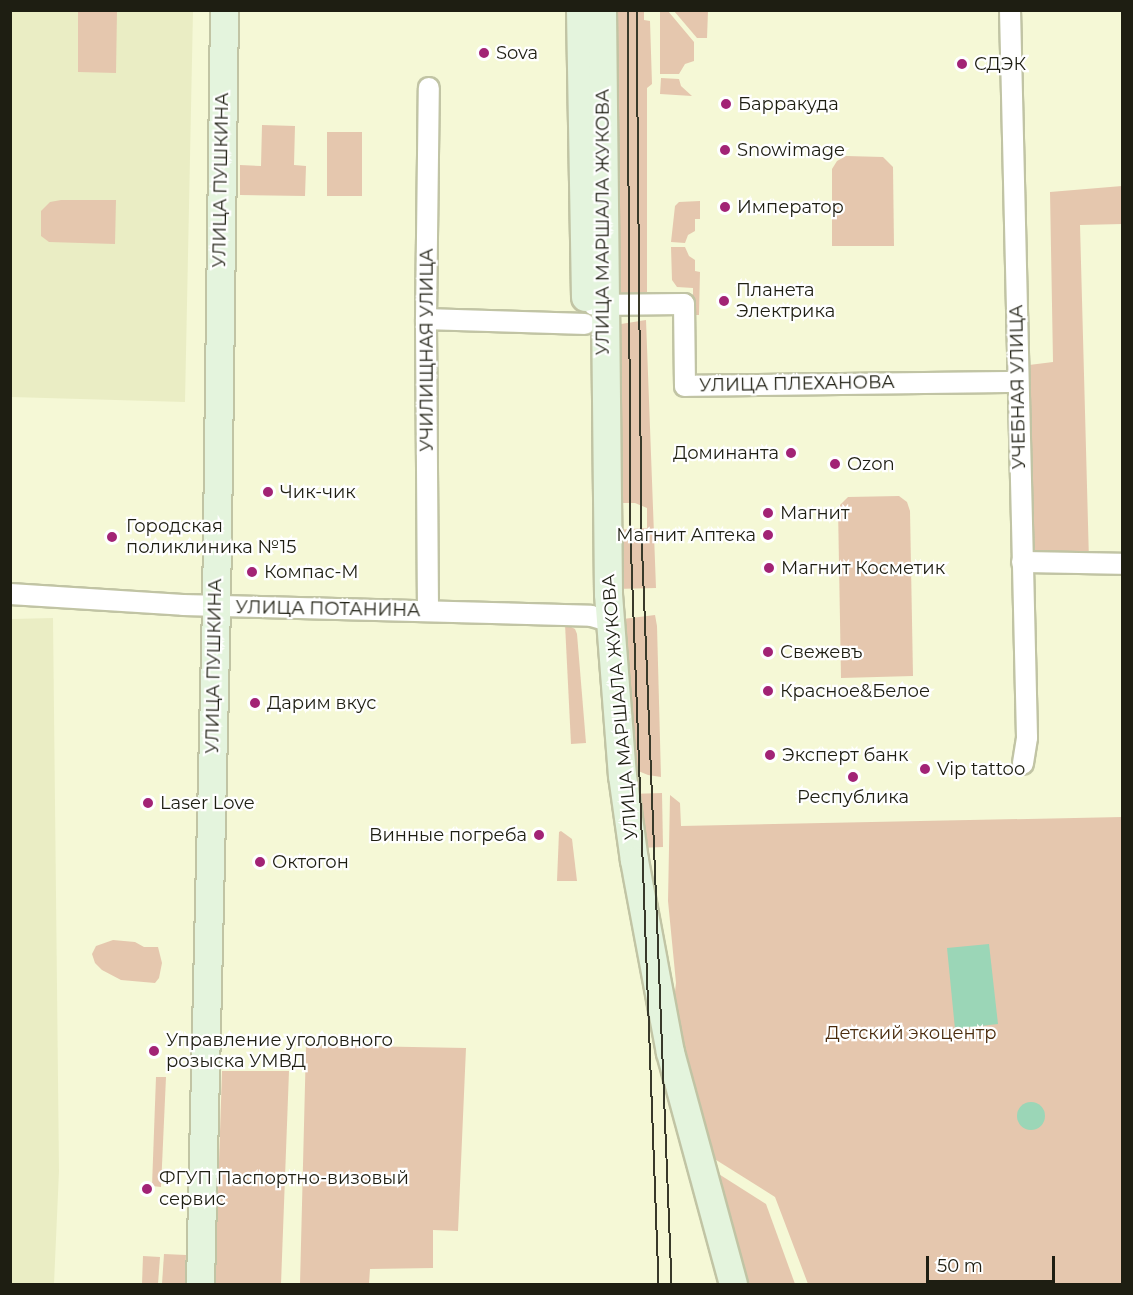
<!DOCTYPE html>
<meta charset="utf-8">
<style>
body{margin:0}
#map{position:relative;width:1133px;height:1295px;overflow:hidden;background:#f5f8d6;font-family:Montserrat,sans-serif}
div>[style]{position:absolute}
.built>*{inset:0;background:#eaedc4}
.green>*{inset:0;background:#e5c7ae}
.water>*{inset:0;background:#9bd6b7}
.round{border-radius:50%}
.roads{filter:drop-shadow(2px 0 #c1c4a4) drop-shadow(-2px 0 #c1c4a4) drop-shadow(0 2px #c1c4a4) drop-shadow(0 -2px #c1c4a4)}
.street>*{height:20px;margin:-10px;padding:0 10px;transform-origin:10px;border-radius:10px;background:#fff}
.secondary>*{height:27px;margin:-13.5px;padding:0 13.5px;transform-origin:13.5px;border-radius:13.5px;background:#e4f4dd}
.tram>*{height:1.5px;margin:-0.75px;padding:0 0.75px;transform-origin:0.75px;border-radius:0.75px;background:#393a2b}
.dots>*{width:16px;height:16px;translate:-50% -50%;box-sizing:border-box;border:3px solid #fff;border-radius:50%}
span{translate:-50% -50%;white-space:nowrap;text-align:center;line-height:1.15;-webkit-text-stroke:4.5px #fff;paint-order:stroke}
.poi-label{font-size:18px;color:#1e1e12}
.left{translate:0 -50%;text-align:left}
.right{translate:-100% -50%;text-align:right}
.street-label{font-size:18px;color:#1e1e12}
.park-label{font-size:18px;color:#4b2c0d}
.frame{position:absolute;inset:0;border:12px solid #1e1e12;pointer-events:none}
.scale{position:absolute;left:926px;top:1256px;width:129px;height:27px;box-sizing:border-box;border:3px solid #1e1e12;border-top:0;padding-left:8px;font-size:18px;line-height:21px;white-space:nowrap;color:#1e1e12;-webkit-text-stroke:4px #fff;paint-order:stroke}
</style>
<div id="map">
<div class="built">
<div style="clip-path:polygon(11px 11px,193px 11px,185px 402px,11px 397px)"></div>
<div style="clip-path:polygon(53px 618px,59px 1171px,54px 1284px,11px 1284px,11px 619px)"></div>
</div>
<div class="green">
<div style="clip-path:polygon(78px 11px,117px 11px,116px 73px,78px 72px)"></div>
<div style="clip-path:polygon(608px 11px,644px 11px,644px 20px,650px 21px,652px 84px,647px 88px,647px 297px,636px 300px,615px 295px)"></div>
<div style="clip-path:polygon(660px 11px,668px 11px,694px 42px,694px 61px,685px 64px,679px 74px,660px 74px)"></div>
<div style="clip-path:polygon(674px 11px,708px 11px,707px 38px,697px 38px)"></div>
<div style="clip-path:polygon(661px 78px,679px 79px,681px 86px,692px 96px,660px 94px)"></div>
<div style="clip-path:polygon(262px 125px,295px 126px,294px 165px,306px 166px,305px 196px,240px 195px,240px 165px,261px 166px)"></div>
<div style="clip-path:polygon(327px 132px,362px 132px,362px 196px,327px 196px)"></div>
<div style="clip-path:polygon(846px 156px,883px 157px,893px 167px,894px 246px,832px 246px,832px 169px,837px 161px)"></div>
<div style="clip-path:polygon(1122px 186px,1122px 224px,1080px 225px,1089px 561px,1025px 559px,1021px 366px,1053px 362px,1050px 192px)"></div>
<div style="clip-path:polygon(61px 200px,116px 200px,115px 244px,49px 242px,41px 236px,41px 211px,50px 202px)"></div>
<div style="clip-path:polygon(700px 201px,700px 219px,695px 219px,695px 231px,688px 235px,685px 243px,671px 242px,675px 206px,679px 202px)"></div>
<div style="clip-path:polygon(671px 247px,685px 247px,689px 256px,695px 260px,695px 271px,700px 272px,699px 315px,693px 315px,693px 288px,677px 287px,672px 280px)"></div>
<div style="clip-path:polygon(646px 320px,656px 588px,615px 589px,614px 530px,647px 528px,647px 508px,635px 503px,613px 503px,613px 328px,621px 324px)"></div>
<div style="clip-path:polygon(899px 496px,907px 502px,910px 511px,913px 676px,841px 678px,838px 507px,848px 497px)"></div>
<div style="clip-path:polygon(655px 615px,657px 626px,661px 777px,648px 775px,631px 768px,615px 620px)"></div>
<div style="clip-path:polygon(565px 624px,575px 629px,577px 634px,586px 743px,571px 744px)"></div>
<div style="clip-path:polygon(662px 793px,663px 847px,639px 848px,630px 794px)"></div>
<div style="clip-path:polygon(670px 795px,680px 803px,681px 826px,1122px 817px,1122px 1284px,808px 1284px,775px 1197px,713px 1158px,703px 1133px,674px 1000px,676px 983px,668px 901px)"></div>
<div style="clip-path:polygon(561px 831px,572px 839px,577px 881px,557px 881px,559px 832px)"></div>
<div style="clip-path:polygon(113px 940px,135px 942px,144px 947px,158px 947px,162px 963px,159px 978px,155px 983px,121px 980px,102px 970px,95px 963px,92px 954px,96px 946px)"></div>
<div style="clip-path:polygon(306px 1045px,466px 1048px,458px 1231px,433px 1230px,433px 1268px,370px 1269px,369px 1284px,300px 1284px)"></div>
<div style="clip-path:polygon(222px 1071px,289px 1071px,281px 1284px,215px 1284px)"></div>
<div style="clip-path:polygon(156px 1077px,166px 1077px,161px 1187px,152px 1186px)"></div>
<div style="clip-path:polygon(714px 1171px,766px 1204px,795px 1284px,747px 1284px)"></div>
<div style="clip-path:polygon(164px 1254px,186px 1255px,185px 1284px,162px 1284px)"></div>
<div style="clip-path:polygon(143px 1256px,160px 1257px,158px 1284px,142px 1284px)"></div>
</div>
<div class="water">
<div style="clip-path:polygon(989px 944px,998px 1024px,955px 1029px,947px 948px)"></div>
<div class="round" style="left:1017px;top:1102px;width:28px;height:28px"></div>
</div>
<div class="roads">
<div class="street">
<div style="left:1010px;top:10px;width:728px;rotate:88.66deg"></div>
<div style="left:1027px;top:738px;width:26px;rotate:99deg"></div>
<div style="left:594px;top:305px;width:90px;rotate:-0.6deg"></div>
<div style="left:684px;top:304px;width:82px;rotate:89.3deg"></div>
<div style="left:685px;top:386px;width:333px;rotate:-0.7deg"></div>
<div style="left:426px;top:319px;width:159px;rotate:1.8deg"></div>
<div style="left:1022px;top:562px;width:100px;rotate:1.1deg"></div>
<div style="left:10px;top:594px;width:173px;rotate:3.6deg"></div>
<div style="left:183px;top:605px;width:408px;rotate:1.5deg"></div>
<div style="left:591px;top:616px;width:19px;rotate:16deg"></div>
<div style="left:428px;top:611px;width:292px;rotate:-90.4deg"></div>
<div style="left:426px;top:319px;width:231px;rotate:-89.3deg"></div>
</div>
<div class="secondary">
<div style="left:580px;top:10px;width:287px;rotate:89deg"></div>
<div style="left:602px;top:10px;width:584px;rotate:89.41deg"></div>
<div style="left:608px;top:594px;width:182px;rotate:85.6deg"></div>
<div style="left:622px;top:775px;width:86px;rotate:82deg"></div>
<div style="left:634px;top:860px;width:195px;rotate:79.4deg"></div>
<div style="left:670px;top:1052px;width:240px;rotate:74.8deg"></div>
<div style="left:200px;top:1284px;width:678px;rotate:-88.65deg"></div>
<div style="left:216px;top:606px;width:596px;rotate:-89.23deg"></div>
</div>
</div>
<div class="tram">
<div style="left:628px;top:10px;width:527px;rotate:89.67deg"></div>
<div style="left:631px;top:537px;width:748px;rotate:87.85deg"></div>
<div style="left:637px;top:10px;width:526px;rotate:89.46deg"></div>
<div style="left:642px;top:536px;width:749px;rotate:87.7deg"></div>
</div>
<div class="dots">
<div style="left:484px;top:53px;background:#a22375"></div>
<div style="left:962px;top:64px;background:#a22375"></div>
<div style="left:726px;top:104px;background:#a22375"></div>
<div style="left:725px;top:150px;background:#a22375"></div>
<div style="left:725px;top:207px;background:#a22375"></div>
<div style="left:724px;top:301px;background:#a22375"></div>
<div style="left:791px;top:453px;background:#a22375"></div>
<div style="left:835px;top:464px;background:#a22375"></div>
<div style="left:268px;top:492px;background:#a22375"></div>
<div style="left:768px;top:513px;background:#a22375"></div>
<div style="left:768px;top:535px;background:#a22375"></div>
<div style="left:112px;top:537px;background:#a22375"></div>
<div style="left:769px;top:568px;background:#a22375"></div>
<div style="left:252px;top:572px;background:#a22375"></div>
<div style="left:768px;top:652px;background:#a22375"></div>
<div style="left:768px;top:691px;background:#a22375"></div>
<div style="left:255px;top:703px;background:#a22375"></div>
<div style="left:770px;top:755px;background:#a22375"></div>
<div style="left:925px;top:769px;background:#a22375"></div>
<div style="left:853px;top:777px;background:#a22375"></div>
<div style="left:148px;top:803px;background:#a22375"></div>
<div style="left:539px;top:835px;background:#a22375"></div>
<div style="left:260px;top:862px;background:#a22375"></div>
<div style="left:154px;top:1051px;background:#a22375"></div>
<div style="left:147px;top:1189px;background:#a22375"></div>
</div>
<div class="poi-label">
<span class="left" style="left:496px;top:53px">Sova</span>
<span class="left" style="left:974px;top:64px">СДЭК</span>
<span class="left" style="left:738px;top:104px">Барракуда</span>
<span class="left" style="left:737px;top:150px">Snowimage</span>
<span class="left" style="left:737px;top:207px">Император</span>
<span class="left" style="left:736px;top:301px">Планета<br>Электрика</span>
<span class="right" style="left:779px;top:453px">Доминанта</span>
<span class="left" style="left:847px;top:464px">Ozon</span>
<span class="left" style="left:280px;top:492px">Чик-чик</span>
<span class="left" style="left:780px;top:513px">Магнит</span>
<span class="left" style="left:126px;top:537px">Городская<br>поликлиника №15</span>
<span class="right" style="left:756px;top:535px">Магнит Аптека</span>
<span class="left" style="left:781px;top:568px">Магнит Косметик</span>
<span class="left" style="left:264px;top:572px">Компас-М</span>
<span class="left" style="left:780px;top:652px">Свежевъ</span>
<span class="left" style="left:780px;top:691px">Красное&amp;Белое</span>
<span class="left" style="left:267px;top:703px">Дарим вкус</span>
<span class="left" style="left:782px;top:755px">Эксперт банк</span>
<span class="left" style="left:937px;top:769px">Vip tattoo</span>
<span style="left:853px;top:797px">Республика</span>
<span class="left" style="left:160px;top:803px">Laser Love</span>
<span class="right" style="left:527px;top:835px">Винные погреба</span>
<span class="left" style="left:272px;top:862px">Октогон</span>
<span class="left" style="left:166px;top:1051px">Управление уголовного<br>розыска УМВД</span>
<span class="left" style="left:159px;top:1189px">ФГУП Паспортно-визовый<br>сервис</span>
</div>
<div class="street-label">
<span style="left:221px;top:180px;rotate:-89deg">УЛИЦА ПУШКИНА</span>
<span style="left:603px;top:222px;rotate:-90deg">УЛИЦА МАРШАЛА ЖУКОВА</span>
<span style="left:427px;top:350px;rotate:-90deg">УЧИЛИЩНАЯ УЛИЦА</span>
<span style="left:797px;top:384px;rotate:-1deg">УЛИЦА ПЛЕХАНОВА</span>
<span style="left:1018px;top:387px;rotate:-91deg">УЧЕБНАЯ УЛИЦА</span>
<span style="left:328px;top:609px;rotate:1deg">УЛИЦА ПОТАНИНА</span>
<span style="left:214px;top:666px;rotate:-89deg">УЛИЦА ПУШКИНА</span>
<span style="left:620px;top:707px;rotate:-95deg">УЛИЦА МАРШАЛА ЖУКОВА</span>
</div>
<div class="park-label">
<span style="left:911px;top:1033px">Детский экоцентр</span>
</div>
<div class="frame"></div>
<div class="scale">50 m</div>
</div>
